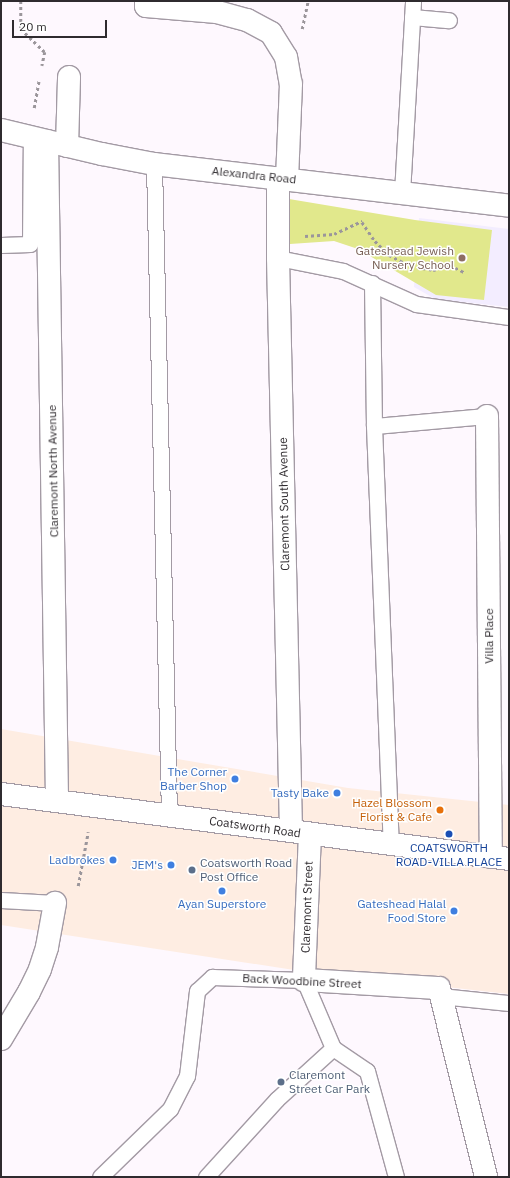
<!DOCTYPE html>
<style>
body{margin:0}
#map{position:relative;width:510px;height:1178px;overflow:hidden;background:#fef8fe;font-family:"IBM Plex Sans",sans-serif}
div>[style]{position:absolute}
.commercial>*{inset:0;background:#feede2}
.education>*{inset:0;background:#f3edff}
.green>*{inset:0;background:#e1e88c}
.path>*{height:2.5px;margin-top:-1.25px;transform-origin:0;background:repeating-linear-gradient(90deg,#9b969b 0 3px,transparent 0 6px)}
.roads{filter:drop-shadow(1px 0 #a39aa4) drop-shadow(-1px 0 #a39aa4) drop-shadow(0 1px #a39aa4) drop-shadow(0 -1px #a39aa4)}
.lane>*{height:15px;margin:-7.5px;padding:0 7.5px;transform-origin:7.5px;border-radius:7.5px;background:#fff}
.street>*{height:22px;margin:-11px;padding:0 11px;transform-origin:11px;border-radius:11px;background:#fff}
.secondary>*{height:22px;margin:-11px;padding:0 11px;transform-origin:11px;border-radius:11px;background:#fff}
.dots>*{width:11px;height:11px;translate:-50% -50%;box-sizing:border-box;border:2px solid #fff;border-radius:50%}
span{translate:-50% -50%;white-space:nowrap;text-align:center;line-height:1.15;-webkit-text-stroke:3px #fff;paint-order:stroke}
.street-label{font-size:12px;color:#2f2b2f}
.education-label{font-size:12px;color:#785e54}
.right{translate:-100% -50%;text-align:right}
.shop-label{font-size:12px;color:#366cbe}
.food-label{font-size:12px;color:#c56008}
.transit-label{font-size:12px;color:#164399}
.service-label{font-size:12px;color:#4e5e75}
.left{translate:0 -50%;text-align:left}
.frame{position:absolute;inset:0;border:2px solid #2f2b2f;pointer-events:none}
.scale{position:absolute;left:12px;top:20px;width:95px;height:18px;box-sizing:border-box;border:2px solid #2f2b2f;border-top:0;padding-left:5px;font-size:12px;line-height:14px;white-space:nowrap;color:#2f2b2f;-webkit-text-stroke:3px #fff;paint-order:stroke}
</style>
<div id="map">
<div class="commercial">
<div style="clip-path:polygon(1px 729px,348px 788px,509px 805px,509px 994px,294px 970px,1px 925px)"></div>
</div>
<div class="education">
<div style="clip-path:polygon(419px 218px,509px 229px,509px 307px,435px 299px,414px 287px)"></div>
</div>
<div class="green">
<div style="clip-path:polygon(289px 199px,415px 220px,492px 230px,484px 300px,436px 295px,358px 249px,334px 241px,290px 244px)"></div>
</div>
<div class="path">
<div style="left:21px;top:1px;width:28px;rotate:90deg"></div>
<div style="left:21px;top:29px;width:33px;rotate:44deg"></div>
<div style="left:45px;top:52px;width:14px;rotate:102deg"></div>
<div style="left:302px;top:29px;width:29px;rotate:-78deg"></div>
<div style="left:34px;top:108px;width:28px;rotate:-80deg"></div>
<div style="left:362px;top:222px;width:23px;rotate:56deg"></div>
<div style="left:375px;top:241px;width:20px;rotate:45deg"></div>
<div style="left:389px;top:255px;width:25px;rotate:27deg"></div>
<div style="left:411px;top:266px;width:22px;rotate:10deg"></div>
<div style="left:433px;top:270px;width:18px;rotate:-16deg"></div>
<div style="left:450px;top:265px;width:16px;rotate:27deg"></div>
<div style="left:305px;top:236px;width:29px;rotate:-4deg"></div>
<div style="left:334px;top:234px;width:31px;rotate:-25deg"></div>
<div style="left:78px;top:886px;width:55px;rotate:-79.5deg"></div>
</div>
<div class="roads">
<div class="lane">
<div style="left:412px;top:17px;width:37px;rotate:5deg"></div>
<div style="left:154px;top:164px;width:651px;rotate:88.68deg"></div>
<div style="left:402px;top:193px;width:192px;rotate:-86.7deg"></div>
<div style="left:1px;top:245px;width:29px;rotate:-2deg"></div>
<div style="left:30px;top:244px;width:106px;rotate:-89.5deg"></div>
<div style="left:278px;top:258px;width:66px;rotate:11.3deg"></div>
<div style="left:343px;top:271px;width:80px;rotate:24.3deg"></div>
<div style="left:416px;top:304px;width:94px;rotate:8deg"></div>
<div style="left:372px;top:283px;width:143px;rotate:89.2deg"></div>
<div style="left:374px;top:426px;width:418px;rotate:87.7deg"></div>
<div style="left:374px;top:426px;width:113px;rotate:-5.1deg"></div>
<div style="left:1px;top:900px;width:54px;rotate:3.2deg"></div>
<div style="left:441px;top:996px;width:68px;rotate:5.9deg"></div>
<div style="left:100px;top:1177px;width:98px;rotate:-44.2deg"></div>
<div style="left:170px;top:1109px;width:37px;rotate:-63deg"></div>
<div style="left:187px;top:1076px;width:86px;rotate:-83.3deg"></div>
<div style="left:197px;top:991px;width:21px;rotate:-43deg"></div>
<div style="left:212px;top:977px;width:92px;rotate:1.9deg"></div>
<div style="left:304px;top:980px;width:74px;rotate:66.9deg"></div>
<div style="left:333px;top:1048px;width:41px;rotate:34.1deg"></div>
<div style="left:367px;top:1071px;width:110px;rotate:74.7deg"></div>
<div style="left:206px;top:1177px;width:105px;rotate:-47.7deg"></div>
<div style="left:277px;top:1099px;width:76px;rotate:-42.3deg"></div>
</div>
<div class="street">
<div style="left:146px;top:1px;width:5px;rotate:90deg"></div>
<div style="left:146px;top:6px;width:71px;rotate:4.8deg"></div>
<div style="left:217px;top:12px;width:31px;rotate:15deg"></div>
<div style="left:247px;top:20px;width:27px;rotate:28deg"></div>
<div style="left:271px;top:33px;width:28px;rotate:58deg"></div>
<div style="left:286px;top:57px;width:27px;rotate:80deg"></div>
<div style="left:291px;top:84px;width:95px;rotate:92.4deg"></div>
<div style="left:1px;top:130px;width:104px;rotate:13.4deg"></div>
<div style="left:102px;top:154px;width:53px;rotate:10.9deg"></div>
<div style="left:154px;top:164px;width:357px;rotate:6.7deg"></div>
<div style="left:47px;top:141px;width:660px;rotate:89.13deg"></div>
<div style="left:67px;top:146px;width:69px;rotate:-88.3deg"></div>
<div style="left:278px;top:178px;width:80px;rotate:90deg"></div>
<div style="left:278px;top:258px;width:573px;rotate:88.7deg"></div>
<div style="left:487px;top:416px;width:441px;rotate:89.5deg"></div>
<div style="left:310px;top:834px;width:146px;rotate:92.4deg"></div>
<div style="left:304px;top:980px;width:135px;rotate:3.4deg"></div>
<div style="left:439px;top:988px;width:195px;rotate:76deg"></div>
<div style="left:1px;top:1039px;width:55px;rotate:-59.2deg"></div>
<div style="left:29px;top:992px;width:25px;rotate:-64deg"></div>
<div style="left:40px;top:969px;width:23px;rotate:-72deg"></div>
<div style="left:47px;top:947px;width:45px;rotate:-79.7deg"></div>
</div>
<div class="secondary">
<div style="left:1px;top:794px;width:512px;rotate:7.29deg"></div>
</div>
</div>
<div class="dots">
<div style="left:462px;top:258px;background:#8d6e63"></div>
<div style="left:235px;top:779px;background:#3f7fe0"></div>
<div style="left:337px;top:793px;background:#3f7fe0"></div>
<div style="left:440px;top:810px;background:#e8710a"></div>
<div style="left:449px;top:834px;background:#1a4fb4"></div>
<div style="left:113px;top:860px;background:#3f7fe0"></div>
<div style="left:171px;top:865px;background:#3f7fe0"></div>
<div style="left:192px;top:870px;background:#5c6f8a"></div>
<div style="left:222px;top:891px;background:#3f7fe0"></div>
<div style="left:454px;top:911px;background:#3f7fe0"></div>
<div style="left:281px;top:1082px;background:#5c6f8a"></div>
</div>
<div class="street-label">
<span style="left:254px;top:175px;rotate:6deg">Alexandra Road</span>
<span style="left:53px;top:471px;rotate:-91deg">Claremont North Avenue</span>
<span style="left:284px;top:504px;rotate:-91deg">Claremont South Avenue</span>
<span style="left:489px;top:636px;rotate:-90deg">Villa Place</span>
<span style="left:255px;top:827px;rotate:8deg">Coatsworth Road</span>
<span style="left:307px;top:907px;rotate:-88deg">Claremont Street</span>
<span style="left:302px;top:981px;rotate:3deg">Back Woodbine Street</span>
</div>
<div class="education-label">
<span class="right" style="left:454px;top:258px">Gateshead Jewish<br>Nursery School</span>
</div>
<div class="shop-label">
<span class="right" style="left:227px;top:779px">The Corner<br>Barber Shop</span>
<span class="right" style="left:329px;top:793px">Tasty Bake</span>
<span class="right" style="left:105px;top:860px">Ladbrokes</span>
<span class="right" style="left:163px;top:865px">JEM's</span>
<span style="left:222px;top:904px">Ayan Superstore</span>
<span class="right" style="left:446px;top:911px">Gateshead Halal<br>Food Store</span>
</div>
<div class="food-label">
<span class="right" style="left:432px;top:810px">Hazel Blossom<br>Florist &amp; Cafe</span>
</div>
<div class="transit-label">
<span style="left:449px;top:855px">COATSWORTH<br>ROAD-VILLA PLACE</span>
</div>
<div class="service-label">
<span class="left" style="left:200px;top:870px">Coatsworth Road<br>Post Office</span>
<span class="left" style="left:289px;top:1082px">Claremont<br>Street Car Park</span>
</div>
<div class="frame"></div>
<div class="scale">20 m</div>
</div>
